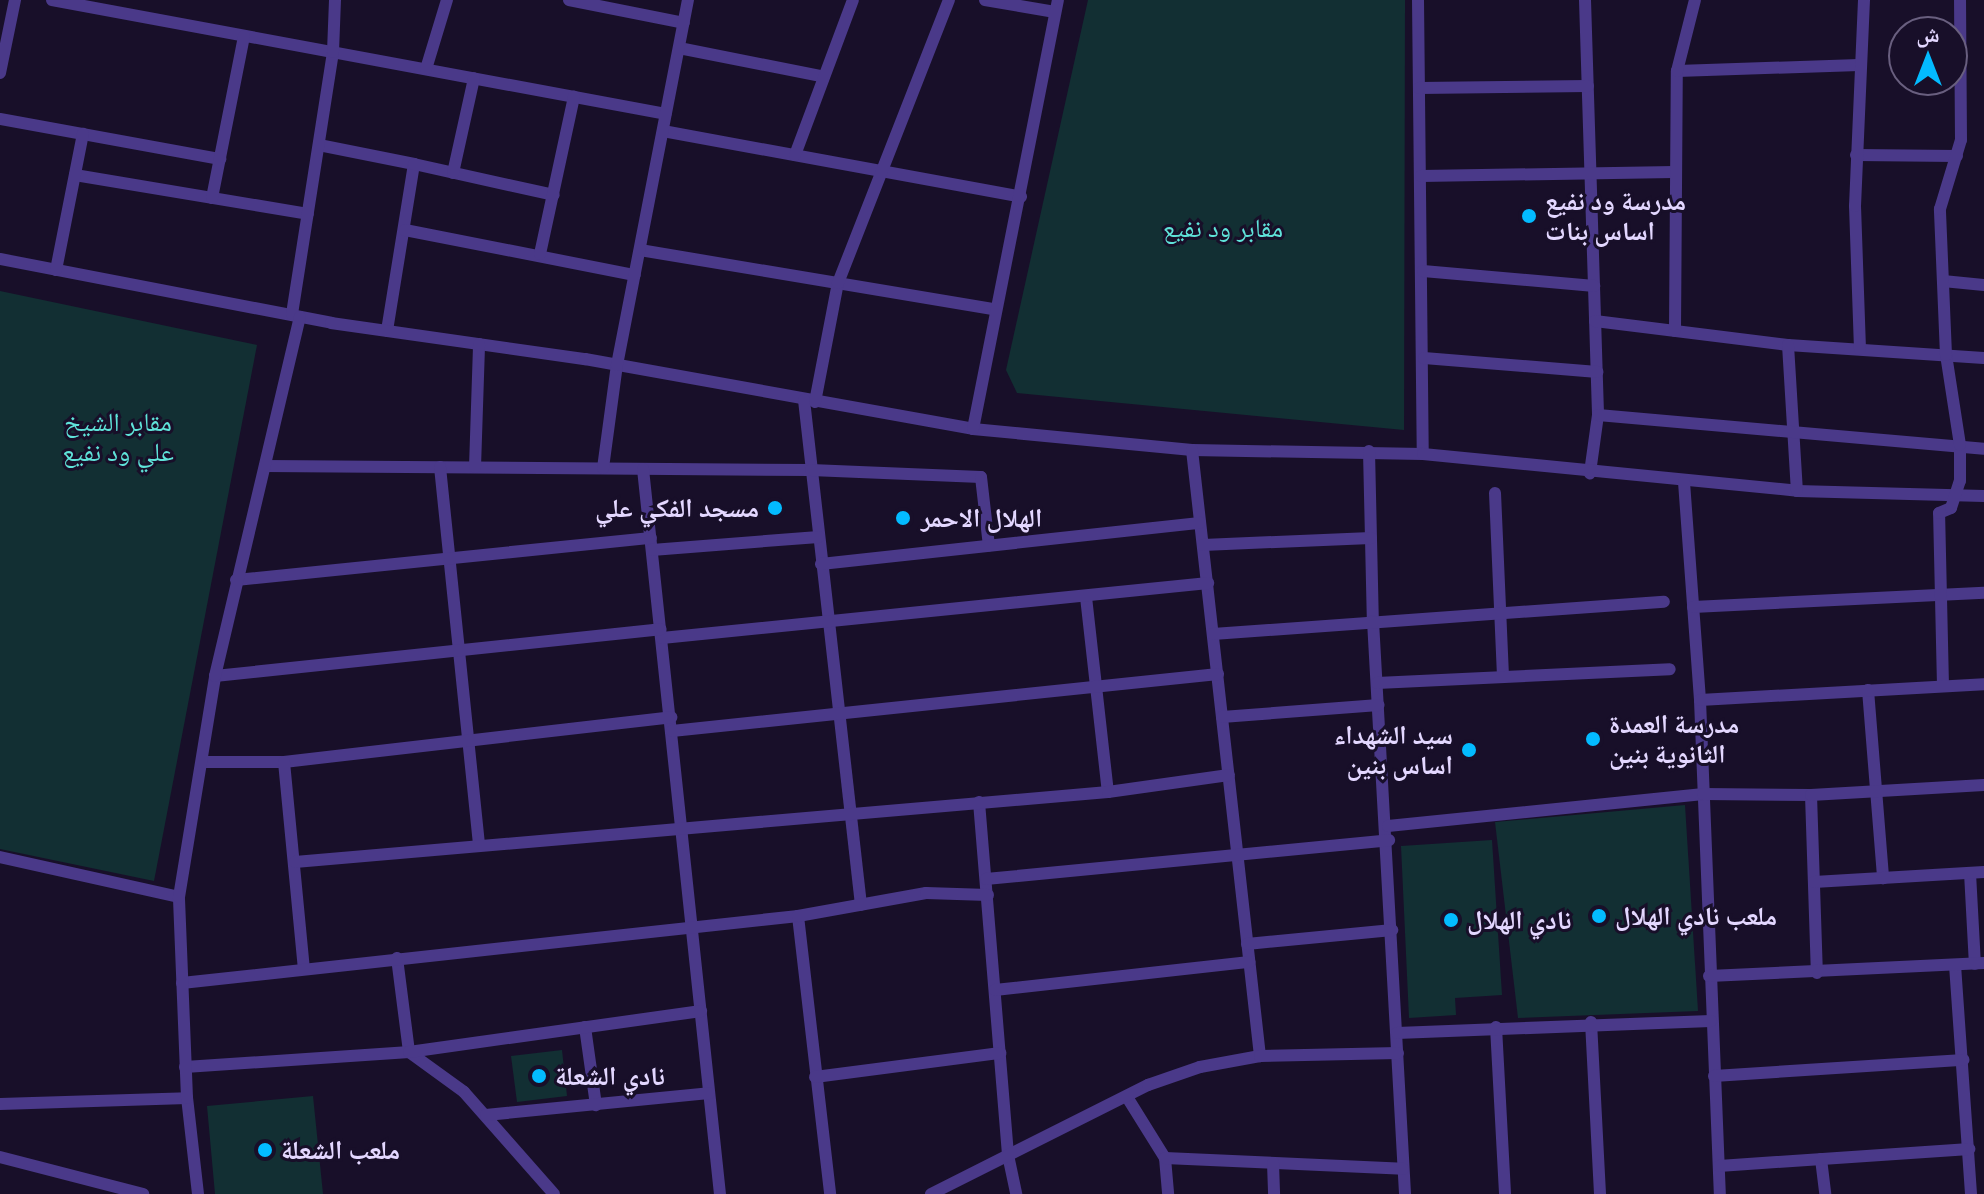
<!DOCTYPE html>
<meta charset="utf-8">
<style>
body{margin:0}
#map{position:relative;width:1984px;height:1194px;overflow:hidden;background:#180f29;font-family:"IBM Plex Sans","Noto Naskh Arabic",sans-serif}
div>[style]{position:absolute}
.green>*{inset:0;background:#122f33}
.minor>*{height:12px;margin:-6px;padding:0 6px;transform-origin:6px;border-radius:6px;background:#4a3989}
.dots>*{width:22px;height:22px;translate:-50% -50%;box-sizing:border-box;border:4px solid #180f29;border-radius:50%}
span{translate:-50% -50%;white-space:nowrap;text-align:center;line-height:1.15;-webkit-text-stroke:6px #180f29;paint-order:stroke}
.poi-label{font-size:26px;color:#e3d7ff;font-weight:700}
.left{translate:0 -50%;text-align:left}
.right{translate:-100% -50%;text-align:right}
.park-label{font-size:26px;color:#5fe3d9}
.north{position:absolute;left:1888px;top:16px;width:80px;height:80px;box-sizing:border-box;background:#180f29;border:2px solid #695f7f;border-radius:50%;rotate:0deg;font-size:22px;font-weight:700;line-height:32px;text-align:center;color:#e3d7ff}
.north::after{content:'';display:block;margin:auto;width:28px;height:36px;background:#03bbff;clip-path:polygon(50% 0,100% 100%,50% 72%,0 100%)}
</style>
<div id="map">
<div class="green">
<div style="clip-path:polygon(1088px 0,1405px 0,1404px 430px,1017px 393px,1006px 370px)"></div>
<div style="clip-path:polygon(0 291px,257px 345px,154px 881px,0 849px)"></div>
<div style="clip-path:polygon(1685px 805px,1698px 1011px,1518px 1018px,1495px 822px)"></div>
<div style="clip-path:polygon(1492px 840px,1502px 995px,1455px 998px,1456px 1015px,1409px 1018px,1401px 846px)"></div>
<div style="clip-path:polygon(562px 1050px,567px 1096px,517px 1102px,511px 1056px)"></div>
<div style="clip-path:polygon(313px 1096px,323px 1194px,215px 1194px,207px 1106px)"></div>
</div>
<div class="minor">
<div style="left:52px;top:0;width:624px;rotate:10.52deg"></div>
<div style="left:569px;top:0;width:117px;rotate:11.3deg"></div>
<div style="left:985px;top:0;width:71px;rotate:9.7deg"></div>
<div style="left:1418px;top:0;width:454px;rotate:89.4deg"></div>
<div style="left:1585px;top:0;width:415px;rotate:88.2deg"></div>
<div style="left:1598px;top:415px;width:59px;rotate:97.9deg"></div>
<div style="left:679px;top:48px;width:145px;rotate:11.2deg"></div>
<div style="left:426px;top:69px;width:72px;rotate:-73.1deg"></div>
<div style="left:1677px;top:71px;width:182px;rotate:-1.9deg"></div>
<div style="left:0;top:73px;width:75px;rotate:-78.4deg"></div>
<div style="left:1419px;top:88px;width:169px;rotate:-0.7deg"></div>
<div style="left:0;top:119px;width:224px;rotate:10.3deg"></div>
<div style="left:663px;top:131px;width:364px;rotate:10.4deg"></div>
<div style="left:319px;top:145px;width:97px;rotate:11.3deg"></div>
<div style="left:414px;top:164px;width:169px;rotate:99.2deg"></div>
<div style="left:795px;top:155px;width:165px;rotate:-69.5deg"></div>
<div style="left:1856px;top:155px;width:101px;rotate:0.6deg"></div>
<div style="left:414px;top:164px;width:143px;rotate:12.5deg"></div>
<div style="left:453px;top:173px;width:97px;rotate:-77.5deg"></div>
<div style="left:75px;top:175px;width:236px;rotate:9.5deg"></div>
<div style="left:1421px;top:176px;width:253px;rotate:-0.9deg"></div>
<div style="left:212px;top:198px;width:165px;rotate:-78.8deg"></div>
<div style="left:405px;top:230px;width:234px;rotate:11.1deg"></div>
<div style="left:640px;top:250px;width:359px;rotate:9.5deg"></div>
<div style="left:540px;top:254px;width:161px;rotate:-77.8deg"></div>
<div style="left:0;top:259px;width:337px;rotate:10.9deg"></div>
<div style="left:331px;top:323px;width:257px;rotate:8.1deg"></div>
<div style="left:585px;top:359px;width:394px;rotate:10.2deg"></div>
<div style="left:973px;top:429px;width:220px;rotate:5.5deg"></div>
<div style="left:1192px;top:450px;width:231px;rotate:1deg"></div>
<div style="left:1423px;top:454px;width:376px;rotate:5.6deg"></div>
<div style="left:1797px;top:491px;width:187px;rotate:1.5deg"></div>
<div style="left:56px;top:270px;width:139px;rotate:-78.8deg"></div>
<div style="left:1423px;top:271px;width:172px;rotate:5deg"></div>
<div style="left:1943px;top:281px;width:41px;rotate:5.6deg"></div>
<div style="left:292px;top:314px;width:265px;rotate:-81.1deg"></div>
<div style="left:333px;top:52px;width:52px;rotate:-87.8deg"></div>
<div style="left:1595px;top:321px;width:194px;rotate:7.1deg"></div>
<div style="left:1788px;top:345px;width:196px;rotate:3.8deg"></div>
<div style="left:1675px;top:331px;width:260px;rotate:-89.6deg"></div>
<div style="left:1677px;top:71px;width:73px;rotate:-75.8deg"></div>
<div style="left:1788px;top:345px;width:146px;rotate:86.5deg"></div>
<div style="left:1860px;top:349px;width:143px;rotate:-92deg"></div>
<div style="left:1855px;top:206px;width:206px;rotate:-87.5deg"></div>
<div style="left:1424px;top:358px;width:174px;rotate:4.6deg"></div>
<div style="left:804px;top:400px;width:508px;rotate:83.56deg"></div>
<div style="left:815px;top:402px;width:121px;rotate:-79.1deg"></div>
<div style="left:838px;top:283px;width:304px;rotate:-68.6deg"></div>
<div style="left:1598px;top:415px;width:387px;rotate:5deg"></div>
<div style="left:973px;top:429px;width:437px;rotate:-78.8deg"></div>
<div style="left:1192px;top:450px;width:610px;rotate:83.6deg"></div>
<div style="left:1369px;top:451px;width:170px;rotate:88.7deg"></div>
<div style="left:1373px;top:621px;width:574px;rotate:86.8deg"></div>
<div style="left:265px;top:466px;width:546px;rotate:0.42deg"></div>
<div style="left:811px;top:470px;width:170px;rotate:2.4deg"></div>
<div style="left:981px;top:477px;width:69px;rotate:83.4deg"></div>
<div style="left:440px;top:467px;width:380px;rotate:84.1deg"></div>
<div style="left:475px;top:467px;width:123px;rotate:-88.1deg"></div>
<div style="left:603px;top:468px;width:104px;rotate:-82.3deg"></div>
<div style="left:617px;top:365px;width:372px;rotate:-79deg"></div>
<div style="left:643px;top:469px;width:729px;rotate:83.94deg"></div>
<div style="left:1684px;top:482px;width:219px;rotate:85.8deg"></div>
<div style="left:1700px;top:700px;width:494px;rotate:87.7deg"></div>
<div style="left:1495px;top:493px;width:183px;rotate:87.5deg"></div>
<div style="left:1203px;top:545px;width:168px;rotate:-2.4deg"></div>
<div style="left:652px;top:550px;width:167px;rotate:-4.5deg"></div>
<div style="left:821px;top:564px;width:381px;rotate:-6.2deg"></div>
<div style="left:236px;top:580px;width:417px;rotate:-5.8deg"></div>
<div style="left:1086px;top:597px;width:196px;rotate:83.6deg"></div>
<div style="left:1693px;top:607px;width:291px;rotate:-2.8deg"></div>
<div style="left:1213px;top:634px;width:452px;rotate:-4.1deg"></div>
<div style="left:662px;top:638px;width:549px;rotate:-5.75deg"></div>
<div style="left:215px;top:676px;width:448px;rotate:-6deg"></div>
<div style="left:1377px;top:683px;width:293px;rotate:-2.7deg"></div>
<div style="left:1943px;top:686px;width:173px;rotate:-91.3deg"></div>
<div style="left:1939px;top:513px;width:13px;rotate:-23deg"></div>
<div style="left:1951px;top:508px;width:28px;rotate:-72deg"></div>
<div style="left:1960px;top:481px;width:36px;rotate:-90deg"></div>
<div style="left:1960px;top:445px;width:91px;rotate:-98.8deg"></div>
<div style="left:1946px;top:355px;width:146px;rotate:-92.4deg"></div>
<div style="left:1940px;top:209px;width:72px;rotate:-73.1deg"></div>
<div style="left:1961px;top:140px;width:140px;rotate:-90.4deg"></div>
<div style="left:1868px;top:690px;width:189px;rotate:85.4deg"></div>
<div style="left:1700px;top:700px;width:284px;rotate:-3.2deg"></div>
<div style="left:1222px;top:717px;width:157px;rotate:-4.4deg"></div>
<div style="left:672px;top:731px;width:549px;rotate:-5.96deg"></div>
<div style="left:202px;top:762px;width:82px"></div>
<div style="left:284px;top:762px;width:390px;rotate:-6.6deg"></div>
<div style="left:284px;top:762px;width:208px;rotate:84.5deg"></div>
<div style="left:1811px;top:795px;width:178px;rotate:88.1deg"></div>
<div style="left:979px;top:802px;width:354px;rotate:85.3deg"></div>
<div style="left:1008px;top:1155px;width:40px;rotate:78deg"></div>
<div style="left:1388px;top:826px;width:317px;rotate:-5.8deg"></div>
<div style="left:1703px;top:794px;width:108px;rotate:0.5deg"></div>
<div style="left:1811px;top:795px;width:173px;rotate:-3.3deg"></div>
<div style="left:0;top:857px;width:183px;rotate:12.6deg"></div>
<div style="left:295px;top:862px;width:816px;rotate:-4.92deg"></div>
<div style="left:1108px;top:792px;width:122px;rotate:-8deg"></div>
<div style="left:1970px;top:873px;width:91px;rotate:86.9deg"></div>
<div style="left:986px;top:879px;width:405px;rotate:-5.5deg"></div>
<div style="left:1814px;top:882px;width:170px;rotate:-3.4deg"></div>
<div style="left:798px;top:916px;width:280px;rotate:83.4deg"></div>
<div style="left:1247px;top:944px;width:146px;rotate:-5.5deg"></div>
<div style="left:397px;top:958px;width:95px;rotate:82.7deg"></div>
<div style="left:409px;top:1052px;width:68px;rotate:36deg"></div>
<div style="left:464px;top:1092px;width:136px;rotate:48.6deg"></div>
<div style="left:1955px;top:965px;width:230px;rotate:86deg"></div>
<div style="left:1709px;top:976px;width:275px;rotate:-2.7deg"></div>
<div style="left:182px;top:983px;width:620px;rotate:-6.21deg"></div>
<div style="left:798px;top:916px;width:130px;rotate:-10.2deg"></div>
<div style="left:926px;top:893px;width:62px;rotate:1.8deg"></div>
<div style="left:995px;top:990px;width:256px;rotate:-6.3deg"></div>
<div style="left:1591px;top:1022px;width:172px;rotate:87deg"></div>
<div style="left:585px;top:1027px;width:79px;rotate:82deg"></div>
<div style="left:1496px;top:1027px;width:167px;rotate:86.9deg"></div>
<div style="left:1397px;top:1033px;width:314px;rotate:-2.2deg"></div>
<div style="left:185px;top:1067px;width:225px;rotate:-3.8deg"></div>
<div style="left:409px;top:1052px;width:295px;rotate:-8deg"></div>
<div style="left:1714px;top:1076px;width:250px;rotate:-3.7deg"></div>
<div style="left:815px;top:1077px;width:187px;rotate:-7.4deg"></div>
<div style="left:1127px;top:1097px;width:72px;rotate:58.1deg"></div>
<div style="left:1165px;top:1158px;width:36px;rotate:85deg"></div>
<div style="left:0;top:1104px;width:187px;rotate:-1.8deg"></div>
<div style="left:486px;top:1115px;width:224px;rotate:-5.6deg"></div>
<div style="left:0;top:1157px;width:148px;rotate:14.5deg"></div>
<div style="left:1165px;top:1158px;width:238px;rotate:2.6deg"></div>
<div style="left:1821px;top:1159px;width:35px;rotate:83deg"></div>
<div style="left:1273px;top:1163px;width:31px;rotate:88deg"></div>
<div style="left:1719px;top:1166px;width:251px;rotate:-3.9deg"></div>
<div style="left:198px;top:1194px;width:97px;rotate:-96.5deg"></div>
<div style="left:187px;top:1098px;width:201px;rotate:-92.3deg"></div>
<div style="left:179px;top:897px;width:224px;rotate:-80.7deg"></div>
<div style="left:215px;top:676px;width:369px;rotate:-76.7deg"></div>
<div style="left:931px;top:1194px;width:243px;rotate:-26.7deg"></div>
<div style="left:1148px;top:1085px;width:55px;rotate:-19.1deg"></div>
<div style="left:1200px;top:1067px;width:61px;rotate:-10.4deg"></div>
<div style="left:1260px;top:1056px;width:138px;rotate:-1.2deg"></div>
</div>
<div class="dots">
<div style="left:1529px;top:216px;background:#03bbff"></div>
<div style="left:775px;top:508px;background:#03bbff"></div>
<div style="left:903px;top:518px;background:#03bbff"></div>
<div style="left:1593px;top:739px;background:#03bbff"></div>
<div style="left:1469px;top:750px;background:#03bbff"></div>
<div style="left:1599px;top:916px;background:#03bbff"></div>
<div style="left:1451px;top:920px;background:#03bbff"></div>
<div style="left:539px;top:1076px;background:#03bbff"></div>
<div style="left:265px;top:1150px;background:#03bbff"></div>
</div>
<div class="poi-label">
<span class="left" style="left:1545px;top:216px">مدرسة ود نفيع<br>اساس بنات</span>
<span class="right" style="left:759px;top:508px">مسجد الفكي علي</span>
<span class="left" style="left:921px;top:518px">الهلال الاحمر</span>
<span class="left" style="left:1609px;top:739px">مدرسة العمدة<br>الثانوية بنين</span>
<span class="right" style="left:1453px;top:750px">سيد الشهداء<br>اساس بنين</span>
<span class="left" style="left:1615px;top:916px">ملعب نادي الهلال</span>
<span class="left" style="left:1467px;top:920px">نادي الهلال</span>
<span class="left" style="left:555px;top:1076px">نادي الشعلة</span>
<span class="left" style="left:281px;top:1150px">ملعب الشعلة</span>
</div>
<div class="park-label">
<span style="left:1223px;top:228px">مقابر ود نفيع</span>
<span style="left:118px;top:437px">مقابر الشيخ<br>علي ود نفيع</span>
</div>
<div class="north">ش</div>
</div>
